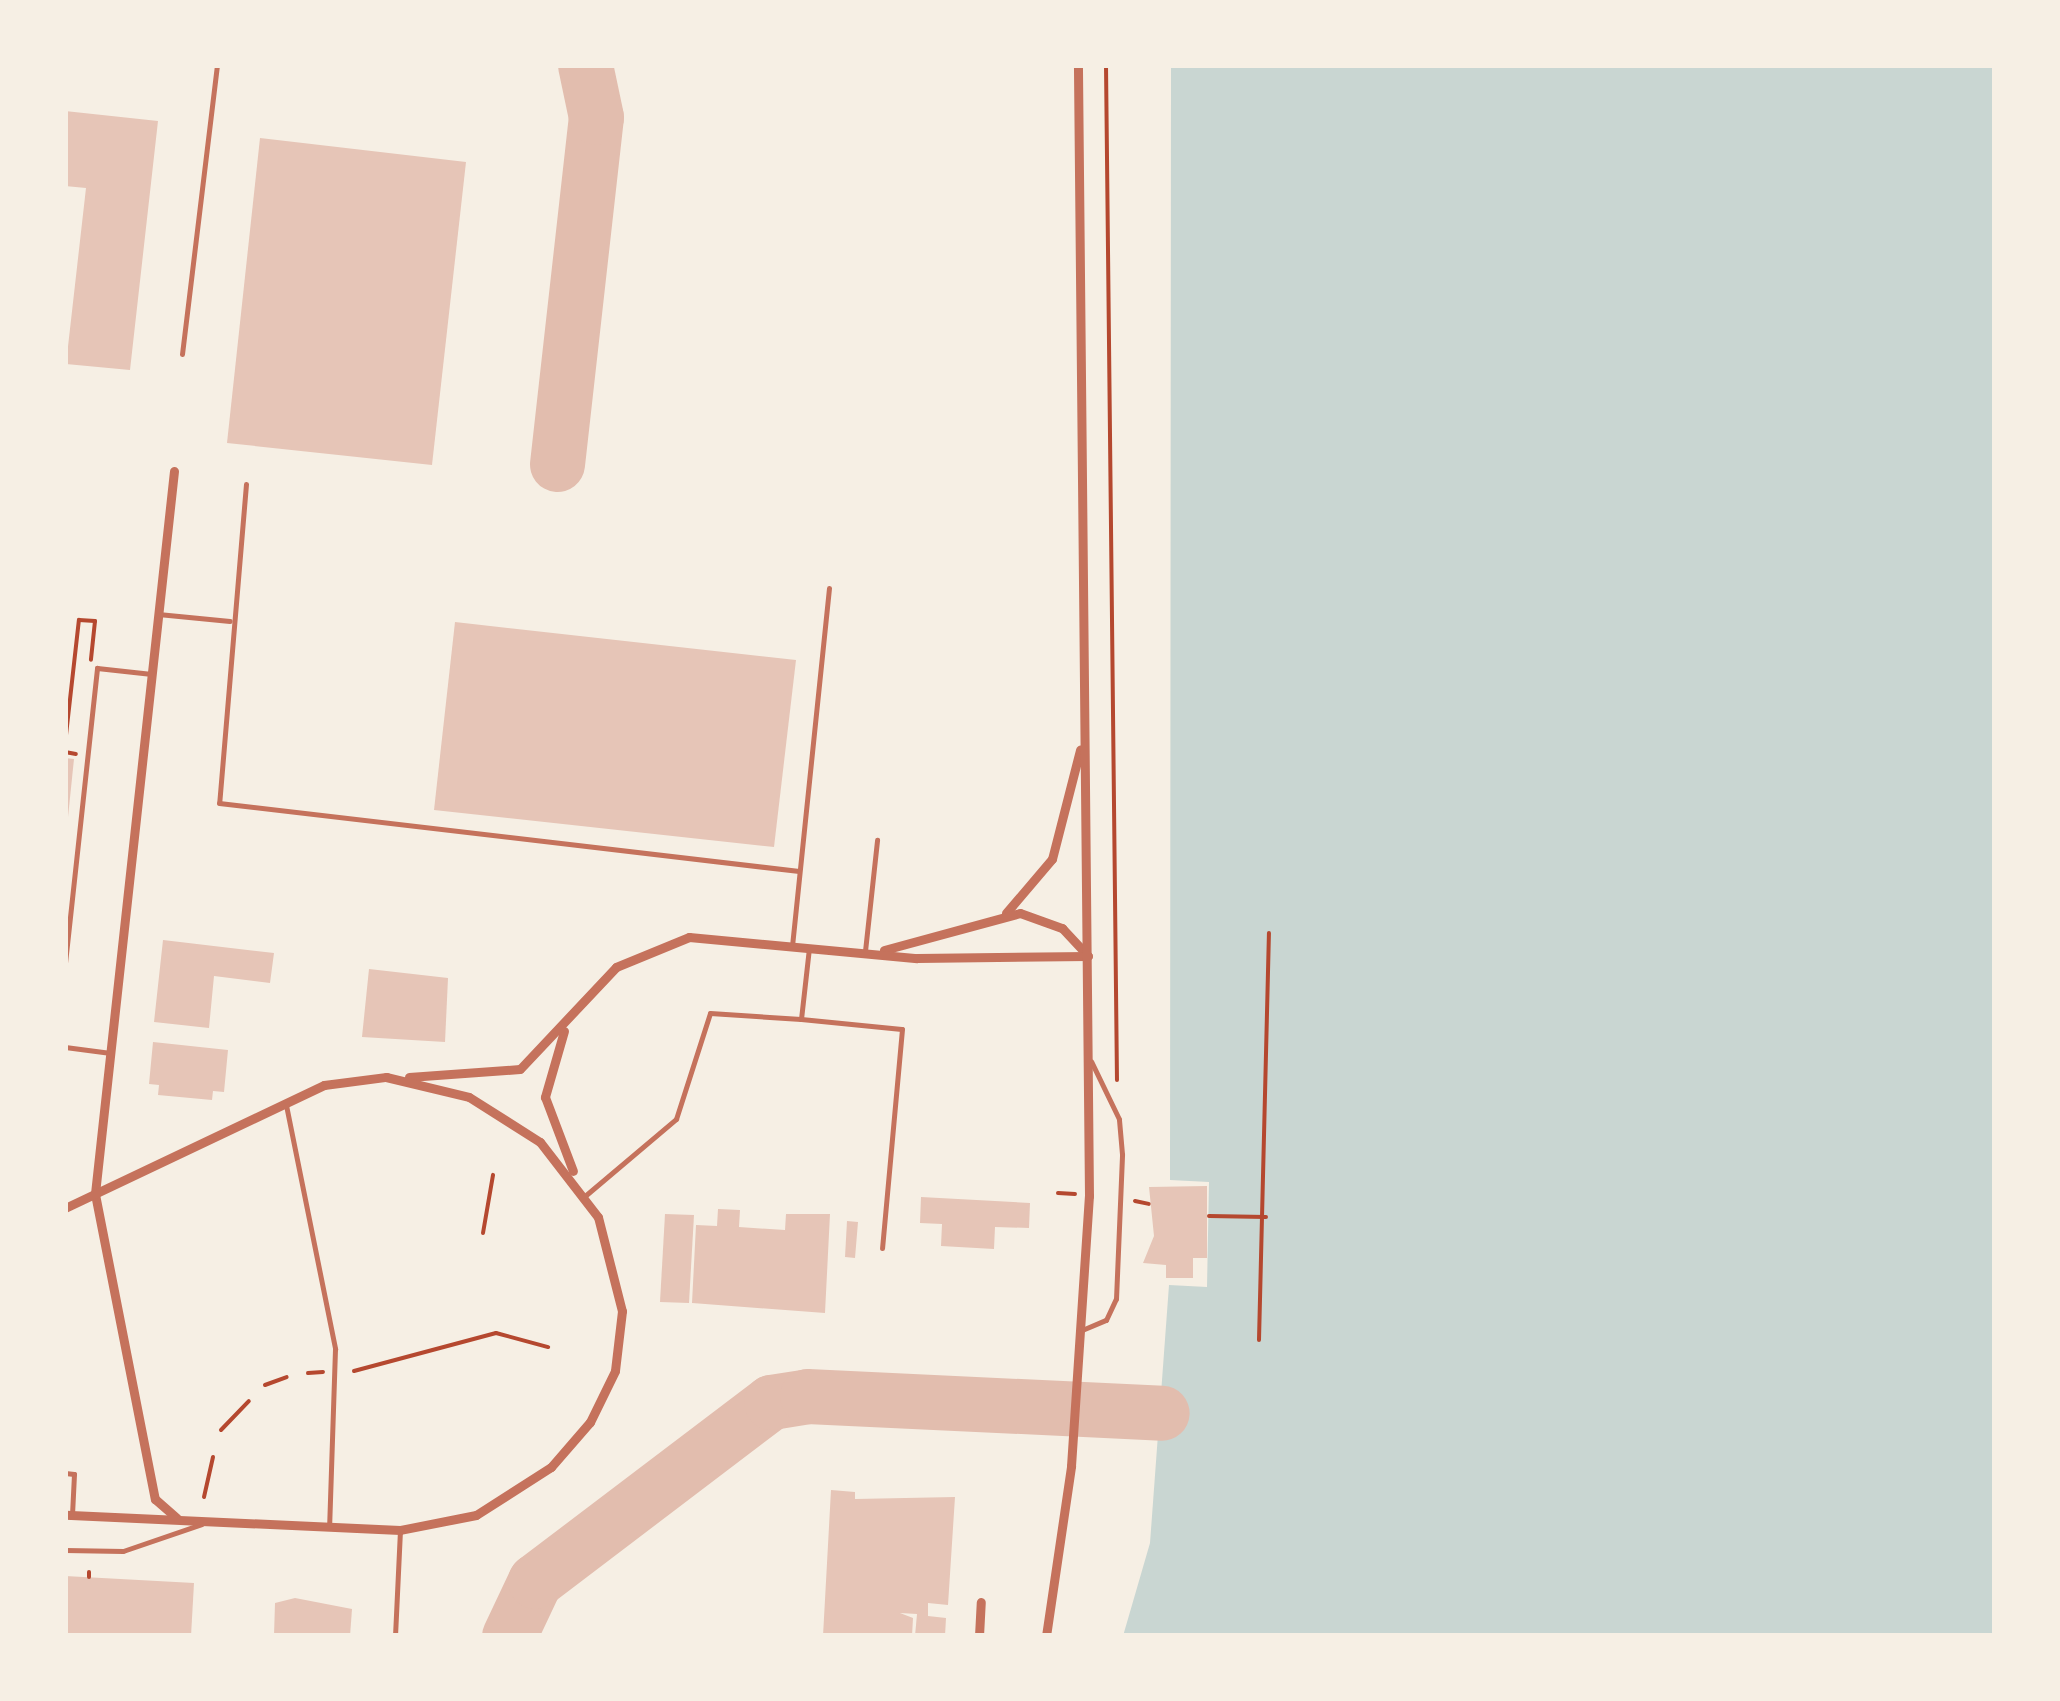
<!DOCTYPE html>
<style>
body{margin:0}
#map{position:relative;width:2060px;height:1701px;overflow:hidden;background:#f6efe4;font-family:"Noto Sans",sans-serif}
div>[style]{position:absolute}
.water>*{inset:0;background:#c9d6d2}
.taxiway>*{height:55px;margin:-27.5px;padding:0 27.5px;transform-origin:27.5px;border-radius:27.5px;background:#e2bdae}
.building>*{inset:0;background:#e6c5b7}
.path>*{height:4px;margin:-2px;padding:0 2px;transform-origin:2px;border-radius:2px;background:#b5482f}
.service>*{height:5px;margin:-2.5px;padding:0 2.5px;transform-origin:2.5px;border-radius:2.5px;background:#c5725c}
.minor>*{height:9px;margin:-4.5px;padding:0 4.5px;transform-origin:4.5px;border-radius:4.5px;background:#c5725c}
span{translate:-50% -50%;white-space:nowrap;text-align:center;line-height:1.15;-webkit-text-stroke:10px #f6efe4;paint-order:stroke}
.frame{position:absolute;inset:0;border:68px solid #f6efe4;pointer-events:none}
</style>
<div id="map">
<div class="water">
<div style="clip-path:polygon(1171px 65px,1995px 65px,1995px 1636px,1123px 1636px,1150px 1543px,1169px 1285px,1207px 1287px,1209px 1182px,1170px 1180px)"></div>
</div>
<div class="taxiway">
<div style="left:557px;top:464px;width:349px;rotate:-83.6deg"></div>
<div style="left:596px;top:117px;width:53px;rotate:-101.9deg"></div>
<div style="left:509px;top:1636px;width:61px;rotate:-64.7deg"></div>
<div style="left:535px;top:1581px;width:296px;rotate:-37.2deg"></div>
<div style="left:771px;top:1402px;width:36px;rotate:-9deg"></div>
<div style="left:807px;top:1396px;width:355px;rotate:2.7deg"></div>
</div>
<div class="building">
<div style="clip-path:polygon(65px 111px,158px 121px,130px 370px,66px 364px,86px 188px,65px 186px)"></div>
<div style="clip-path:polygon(260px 138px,466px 162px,432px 465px,227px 443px)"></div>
<div style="clip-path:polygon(455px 622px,796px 660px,774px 847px,434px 810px)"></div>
<div style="clip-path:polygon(65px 758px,74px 759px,68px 817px,65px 816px)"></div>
<div style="clip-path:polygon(163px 940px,274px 953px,270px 983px,214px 976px,209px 1028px,154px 1022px)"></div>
<div style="clip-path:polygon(369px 969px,448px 978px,445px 1042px,362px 1037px)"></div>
<div style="clip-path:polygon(153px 1042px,228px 1050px,224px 1092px,213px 1091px,212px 1100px,158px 1095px,159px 1085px,149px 1084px)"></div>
<div style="clip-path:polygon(1207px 1186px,1207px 1258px,1193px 1258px,1193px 1278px,1166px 1278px,1166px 1265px,1143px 1263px,1154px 1236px,1149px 1187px)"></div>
<div style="clip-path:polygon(921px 1197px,1030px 1203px,1029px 1228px,995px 1227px,994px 1249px,941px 1246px,942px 1224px,920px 1223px)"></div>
<div style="clip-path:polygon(718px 1209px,740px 1210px,739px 1227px,785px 1230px,786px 1214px,830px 1214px,825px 1313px,692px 1303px,696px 1225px,717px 1226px)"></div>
<div style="clip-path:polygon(665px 1214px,694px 1215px,689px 1303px,660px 1302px)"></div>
<div style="clip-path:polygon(847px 1221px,858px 1222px,855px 1258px,845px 1257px)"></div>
<div style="clip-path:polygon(831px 1490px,855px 1492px,855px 1499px,955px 1497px,948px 1605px,928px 1603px,928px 1616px,946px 1618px,945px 1636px,915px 1636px,917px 1614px,900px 1613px,913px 1618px,912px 1636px,823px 1636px)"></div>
<div style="clip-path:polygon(65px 1576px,194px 1583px,191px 1636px,65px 1636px)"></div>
<div style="clip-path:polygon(295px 1598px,352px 1609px,350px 1636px,274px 1636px,275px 1603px)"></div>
</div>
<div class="path">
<div style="left:1106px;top:65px;width:1015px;rotate:89.38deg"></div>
<div style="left:65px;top:744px;width:125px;rotate:-83.6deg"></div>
<div style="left:79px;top:620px;width:16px;rotate:4deg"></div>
<div style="left:95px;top:621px;width:39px;rotate:96deg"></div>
<div style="left:65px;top:752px;width:11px;rotate:10deg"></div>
<div style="left:1058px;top:1193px;width:17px;rotate:3deg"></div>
<div style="left:1135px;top:1201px;width:14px;rotate:12deg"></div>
<div style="left:1209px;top:1216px;width:57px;rotate:1deg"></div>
<div style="left:483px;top:1233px;width:59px;rotate:-80.2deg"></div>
<div style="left:1259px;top:1340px;width:407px;rotate:-88.6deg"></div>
<div style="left:354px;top:1371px;width:147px;rotate:-15deg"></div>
<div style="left:496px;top:1333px;width:54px;rotate:15.1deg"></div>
<div style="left:308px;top:1373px;width:15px;rotate:-4deg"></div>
<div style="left:265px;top:1385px;width:23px;rotate:-20deg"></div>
<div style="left:221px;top:1430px;width:40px;rotate:-46deg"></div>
<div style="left:204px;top:1497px;width:41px;rotate:-77.3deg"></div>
<div style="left:89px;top:1577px;width:5px;rotate:-90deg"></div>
</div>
<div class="service">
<div style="left:182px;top:354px;width:291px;rotate:-83.1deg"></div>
<div style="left:246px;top:484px;width:320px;rotate:94.8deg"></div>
<div style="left:219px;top:803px;width:584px;rotate:6.69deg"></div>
<div style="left:158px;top:614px;width:72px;rotate:5.6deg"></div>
<div style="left:792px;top:946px;width:360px;rotate:-84.1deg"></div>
<div style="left:865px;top:951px;width:112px;rotate:-83.8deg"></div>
<div style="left:65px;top:963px;width:297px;rotate:-83.8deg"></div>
<div style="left:97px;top:668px;width:55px;rotate:6.2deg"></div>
<div style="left:801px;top:1019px;width:101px;rotate:5.7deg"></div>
<div style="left:902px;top:1029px;width:220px;rotate:95.2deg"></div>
<div style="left:65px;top:1047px;width:46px;rotate:7.4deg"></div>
<div style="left:286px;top:1105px;width:249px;rotate:78.6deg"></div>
<div style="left:335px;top:1349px;width:179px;rotate:91.9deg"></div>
<div style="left:586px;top:1195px;width:118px;rotate:-40.2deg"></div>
<div style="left:676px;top:1119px;width:111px;rotate:-72.2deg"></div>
<div style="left:710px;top:1013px;width:91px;rotate:3.8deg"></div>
<div style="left:801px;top:1019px;width:71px;rotate:-83.6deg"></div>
<div style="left:1082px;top:1330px;width:26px;rotate:-23deg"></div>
<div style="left:1106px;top:1320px;width:23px;rotate:-65deg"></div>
<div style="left:1116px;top:1299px;width:145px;rotate:-87.6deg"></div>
<div style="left:1122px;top:1154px;width:35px;rotate:-95deg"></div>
<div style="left:1119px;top:1119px;width:64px;rotate:-115.8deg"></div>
<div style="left:65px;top:1473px;width:9px;rotate:6deg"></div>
<div style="left:74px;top:1474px;width:41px;rotate:92.8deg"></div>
<div style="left:65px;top:1550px;width:58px;rotate:1deg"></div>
<div style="left:123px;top:1551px;width:83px;rotate:-18.9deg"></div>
<div style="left:395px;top:1636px;width:106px;rotate:-87.3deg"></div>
</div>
<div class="minor">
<div style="left:174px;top:471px;width:727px;rotate:96.24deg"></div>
<div style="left:95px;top:1194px;width:311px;rotate:78.9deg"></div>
<div style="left:155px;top:1499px;width:29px;rotate:41deg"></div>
<div style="left:1006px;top:913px;width:71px;rotate:-49.6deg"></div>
<div style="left:1052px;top:859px;width:113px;rotate:-75.6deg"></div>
<div style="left:884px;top:950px;width:141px;rotate:-15.2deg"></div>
<div style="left:1020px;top:913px;width:45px;rotate:19.7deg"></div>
<div style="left:1062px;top:928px;width:38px;rotate:47deg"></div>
<div style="left:564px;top:1031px;width:69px;rotate:106.1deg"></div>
<div style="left:545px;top:1097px;width:79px;rotate:69.3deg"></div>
<div style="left:409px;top:1077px;width:111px;rotate:-4.1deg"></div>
<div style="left:520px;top:1069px;width:140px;rotate:-46.7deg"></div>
<div style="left:616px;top:967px;width:79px;rotate:-22.3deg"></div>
<div style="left:689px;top:937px;width:229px;rotate:5.3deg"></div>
<div style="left:917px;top:958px;width:171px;rotate:-0.7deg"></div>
<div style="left:65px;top:1208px;width:287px;rotate:-25.4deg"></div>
<div style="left:324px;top:1085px;width:63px;rotate:-7.4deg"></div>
<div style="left:386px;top:1077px;width:85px;rotate:13.5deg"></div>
<div style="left:469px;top:1097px;width:84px;rotate:32.4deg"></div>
<div style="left:540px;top:1142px;width:95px;rotate:52.3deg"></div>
<div style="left:598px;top:1217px;width:97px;rotate:75.7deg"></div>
<div style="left:622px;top:1311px;width:60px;rotate:96.7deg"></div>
<div style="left:615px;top:1371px;width:57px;rotate:116.1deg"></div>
<div style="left:590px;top:1422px;width:60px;rotate:130.9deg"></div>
<div style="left:551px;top:1467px;width:89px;rotate:147.4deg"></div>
<div style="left:476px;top:1515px;width:77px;rotate:168.8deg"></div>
<div style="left:400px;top:1530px;width:335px;rotate:-177.4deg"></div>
<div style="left:979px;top:1636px;width:34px;rotate:-87deg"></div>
<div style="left:1046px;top:1636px;width:172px;rotate:-81.6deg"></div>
<div style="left:1071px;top:1466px;width:271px;rotate:-86.2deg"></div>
<div style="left:1089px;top:1196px;width:1131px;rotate:-90.56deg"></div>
</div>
<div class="frame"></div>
</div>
